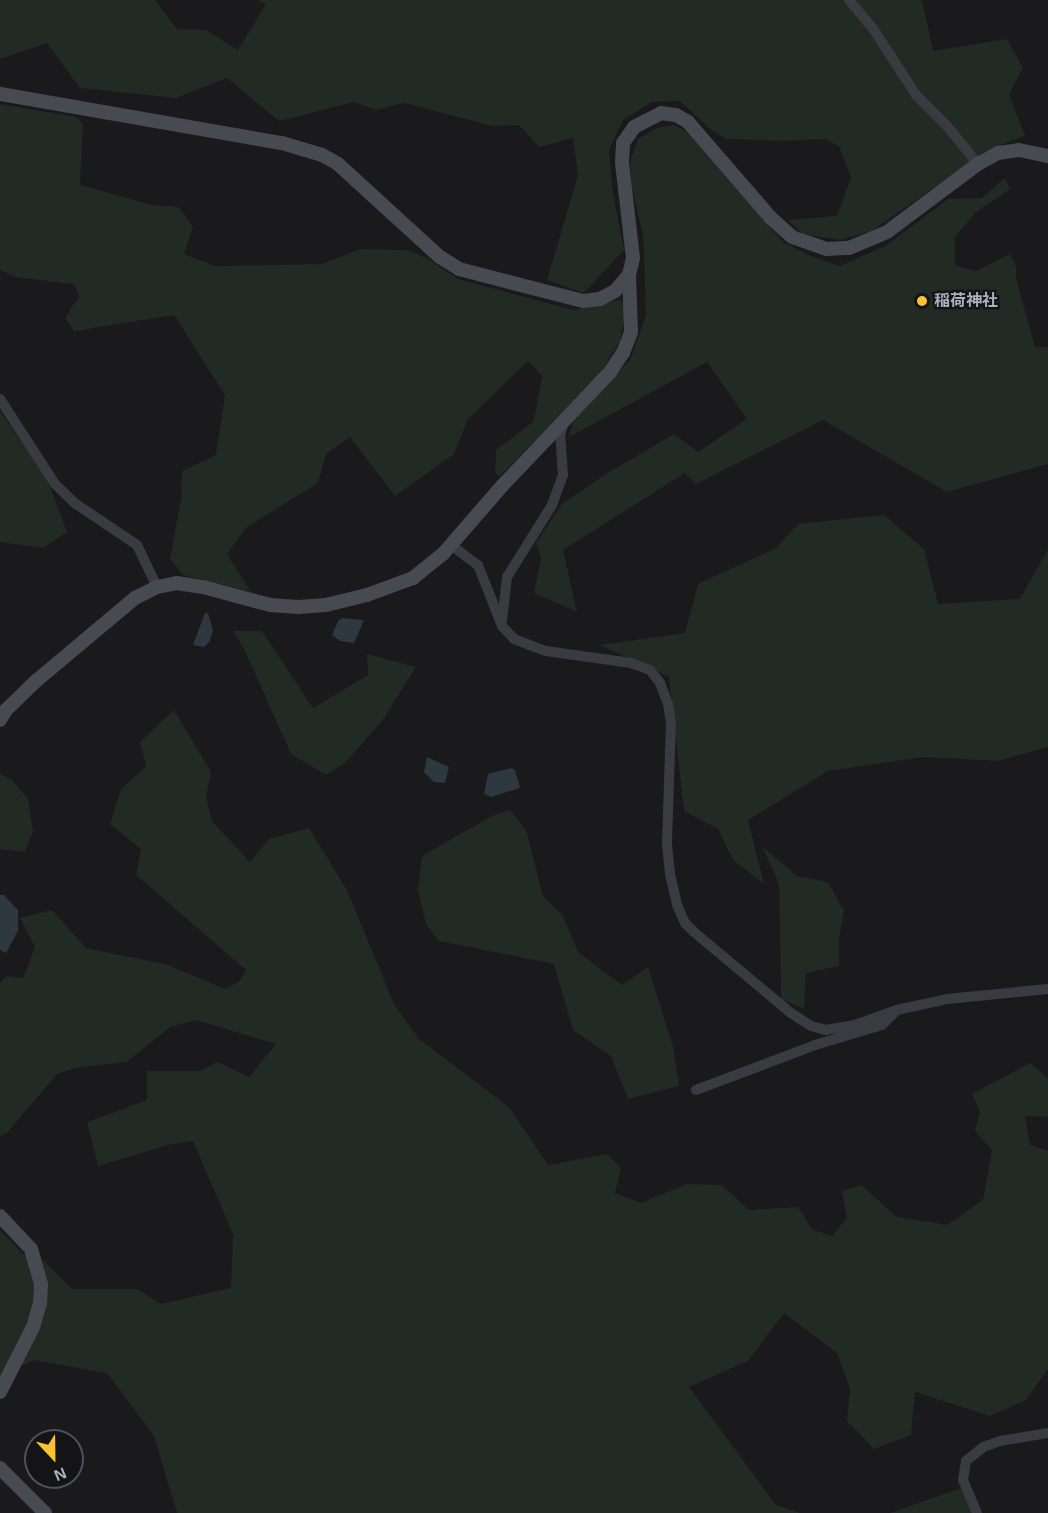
<!DOCTYPE html>
<meta charset="utf-8">
<style>
body{margin:0}
#map{position:relative;width:1048px;height:1513px;overflow:hidden;background:#1a191c;font-family:Helvetica,"Noto Sans JP",sans-serif}
div>[style]{position:absolute}
.green>*{inset:0;background:#212a23}
.water>*{inset:0;background:#2e3841}
.street>*{height:10px;margin:-5px;padding:0 5px;transform-origin:5px;border-radius:5px;background:#3a3b41}
.secondary>*{height:14px;margin:-7px;padding:0 7px;transform-origin:7px;border-radius:7px;background:#484a51}
.dots>*{width:16px;height:16px;translate:-50% -50%;box-sizing:border-box;border:3px solid #141417;border-radius:50%}
span{translate:-50% -50%;white-space:nowrap;text-align:center;line-height:1.15;-webkit-text-stroke:4.5px #141417;paint-order:stroke}
.poi-label{font-size:16px;color:#abb0bc;font-weight:700}
.left{translate:0 -50%;text-align:left}
.north{position:absolute;left:24px;top:1429px;width:60px;height:60px;box-sizing:border-box;background:#141417;border:2px solid #505259;border-radius:50%;rotate:158deg;font-size:16px;font-weight:700;line-height:24px;text-align:center;color:#abb0bc}
.north::after{content:'';display:block;margin:auto;width:21px;height:27px;background:#fac233;clip-path:polygon(50% 0,100% 100%,50% 72%,0 100%)}
</style>
<div id="map">
<div class="green">
<div style="clip-path:polygon(0 0,155px 0,177px 29px,206px 30px,238px 50px,266px 4px,257px 0,922px 0,933px 51px,1007px 39px,1023px 68px,1009px 94px,1025px 136px,987px 150px,872px 231px,840px 240px,803px 234px,788px 220px,837px 216px,851px 177px,839px 146px,825px 139px,784px 141px,726px 139px,709px 128px,680px 101px,652px 102px,623px 120px,609px 150px,613px 194px,624px 250px,584px 293px,547px 280px,578px 175px,573px 138px,539px 147px,519px 125px,493px 126px,404px 103px,376px 110px,354px 102px,279px 121px,227px 78px,176px 98px,80px 88px,47px 43px,0 59px)"></div>
<div style="clip-path:polygon(0 104px,76px 117px,83px 124px,80px 185px,152px 205px,179px 207px,193px 227px,184px 254px,215px 266px,322px 264px,360px 249px,408px 250px,428px 259px,458px 279px,573px 310px,598px 306px,621px 299px,625px 314px,620px 341px,600px 374px,500px 476px,495px 474px,496px 450px,534px 421px,542px 376px,528px 361px,468px 419px,454px 454px,395px 496px,350px 437px,326px 454px,318px 483px,247px 527px,227px 554px,251px 592px,183px 575px,170px 559px,181px 499px,182px 471px,216px 455px,225px 395px,174px 315px,74px 331px,65px 318px,79px 296px,74px 284px,15px 277px,0 270px)"></div>
<div style="clip-path:polygon(674px 125px,689px 133px,783px 242px,811px 256px,840px 266px,887px 245px,948px 199px,982px 198px,1005px 178px,1010px 189px,975px 213px,955px 237px,955px 265px,976px 271px,1010px 254px,1016px 266px,1016px 278px,1035px 347px,1048px 347px,1048px 464px,947px 492px,823px 420px,696px 484px,685px 473px,563px 550px,577px 612px,534px 593px,541px 558px,536px 543px,562px 504px,606px 474px,674px 434px,698px 452px,747px 419px,707px 362px,569px 437px,574px 417px,630px 360px,646px 315px,643px 234px,632px 189px,630px 162px,638px 139px,657px 128px)"></div>
<div style="clip-path:polygon(0 411px,47px 479px,67px 532px,43px 548px,0 542px)"></div>
<div style="clip-path:polygon(884px 515px,924px 549px,938px 604px,1020px 599px,1048px 549px,1048px 747px,997px 761px,923px 757px,828px 771px,748px 820px,764px 884px,733px 860px,718px 829px,684px 811px,669px 677px,600px 645px,685px 633px,698px 584px,776px 548px,798px 524px)"></div>
<div style="clip-path:polygon(233px 631px,262px 631px,313px 708px,368px 675px,367px 654px,416px 667px,383px 720px,345px 763px,326px 775px,291px 754px,245px 651px)"></div>
<div style="clip-path:polygon(174px 710px,211px 772px,206px 797px,212px 821px,250px 862px,269px 839px,309px 828px,347px 890px,394px 1004px,419px 1039px,509px 1107px,548px 1165px,607px 1154px,621px 1168px,615px 1193px,641px 1203px,687px 1184px,722px 1185px,749px 1210px,798px 1207px,812px 1229px,832px 1236px,847px 1218px,842px 1191px,861px 1185px,897px 1217px,947px 1225px,983px 1200px,992px 1150px,975px 1131px,980px 1112px,972px 1094px,1030px 1063px,1048px 1079px,1048px 1117px,1025px 1116px,1030px 1145px,1048px 1151px,1048px 1369px,1026px 1400px,990px 1416px,915px 1392px,911px 1435px,874px 1449px,847px 1421px,850px 1389px,837px 1353px,784px 1313px,748px 1361px,689px 1387px,776px 1505px,800px 1513px,177px 1513px,154px 1436px,107px 1373px,33px 1360px,0 1377px,0 1230px,23px 1254px,44px 1261px,72px 1289px,137px 1289px,161px 1304px,231px 1288px,233px 1234px,193px 1141px,168px 1145px,98px 1166px,87px 1122px,147px 1100px,147px 1071px,199px 1071px,218px 1062px,249px 1077px,276px 1044px,196px 1020px,170px 1027px,127px 1062px,75px 1068px,57px 1074px,7px 1133px,0 1136px,0 983px,6px 976px,23px 978px,35px 947px,20px 918px,52px 910px,86px 948px,168px 965px,225px 989px,239px 982px,246px 970px,136px 875px,141px 849px,110px 824px,121px 789px,146px 766px,140px 742px)"></div>
<div style="clip-path:polygon(0 774px,11px 779px,28px 799px,33px 831px,25px 852px,0 849px)"></div>
<div style="clip-path:polygon(510px 810px,526px 830px,543px 896px,563px 916px,578px 952px,622px 985px,648px 967px,673px 1046px,679px 1086px,628px 1099px,611px 1056px,573px 1030px,554px 964px,439px 941px,426px 924px,418px 890px,422px 856px,492px 816px)"></div>
<div style="clip-path:polygon(762px 846px,797px 876px,828px 882px,844px 911px,839px 937px,839px 966px,806px 973px,804px 1009px,781px 999px,779px 884px)"></div>
<div style="clip-path:polygon(961px 1488px,981px 1513px,890px 1513px)"></div>
</div>
<div class="water">
<div style="clip-path:polygon(205px 613px,208px 613px,213px 630px,210px 641px,204px 647px,193px 645px)"></div>
<div style="clip-path:polygon(342px 618px,364px 620px,354px 643px,340px 641px,332px 635px,338px 621px)"></div>
<div style="clip-path:polygon(427px 757px,449px 767px,445px 783px,434px 782px,424px 772px)"></div>
<div style="clip-path:polygon(511px 768px,515px 770px,520px 788px,491px 797px,484px 794px,488px 774px)"></div>
<div style="clip-path:polygon(0 895px,4px 895px,18px 910px,18px 931px,6px 953px,0 950px)"></div>
</div>
<div class="street">
<div style="left:849px;top:0;width:39px;rotate:50deg"></div>
<div style="left:874px;top:30px;width:77px;rotate:57.1deg"></div>
<div style="left:916px;top:95px;width:44px;rotate:45deg"></div>
<div style="left:947px;top:126px;width:49px;rotate:50.8deg"></div>
<div style="left:0;top:399px;width:101px;rotate:57.1deg"></div>
<div style="left:55px;top:484px;width:29px;rotate:44deg"></div>
<div style="left:76px;top:504px;width:73px;rotate:33.9deg"></div>
<div style="left:137px;top:545px;width:47px;rotate:64.5deg"></div>
<div style="left:451px;top:545px;width:34px;rotate:37deg"></div>
<div style="left:478px;top:565px;width:66px;rotate:68.5deg"></div>
<div style="left:502px;top:626px;width:18px;rotate:47deg"></div>
<div style="left:514px;top:639px;width:34px;rotate:21deg"></div>
<div style="left:546px;top:651px;width:86px;rotate:8deg"></div>
<div style="left:631px;top:663px;width:20px;rotate:20deg"></div>
<div style="left:650px;top:670px;width:16px;rotate:52deg"></div>
<div style="left:660px;top:683px;width:22px;rotate:69deg"></div>
<div style="left:668px;top:704px;width:18px;rotate:81deg"></div>
<div style="left:671px;top:722px;width:123px;rotate:91.9deg"></div>
<div style="left:667px;top:845px;width:29px;rotate:84deg"></div>
<div style="left:670px;top:874px;width:32px;rotate:77deg"></div>
<div style="left:677px;top:905px;width:20px;rotate:66deg"></div>
<div style="left:685px;top:923px;width:13px;rotate:45deg"></div>
<div style="left:694px;top:932px;width:126px;rotate:39.9deg"></div>
<div style="left:791px;top:1013px;width:24px;rotate:33deg"></div>
<div style="left:811px;top:1026px;width:16px;rotate:15deg"></div>
<div style="left:826px;top:1030px;width:29px;rotate:-10deg"></div>
<div style="left:855px;top:1025px;width:45px;rotate:-19.7deg"></div>
<div style="left:897px;top:1010px;width:51px;rotate:-12.4deg"></div>
<div style="left:947px;top:999px;width:101px;rotate:-5.7deg"></div>
<div style="left:502px;top:621px;width:44px;rotate:-83.5deg"></div>
<div style="left:507px;top:577px;width:85px;rotate:-58deg"></div>
<div style="left:552px;top:505px;width:32px;rotate:-70deg"></div>
<div style="left:563px;top:475px;width:39px;rotate:-94deg"></div>
<div style="left:560px;top:436px;width:16px;rotate:-75deg"></div>
<div style="left:696px;top:1090px;width:127px;rotate:-20.7deg"></div>
<div style="left:815px;top:1045px;width:70px;rotate:-16.6deg"></div>
<div style="left:882px;top:1025px;width:18px;rotate:-45deg"></div>
<div style="left:977px;top:1513px;width:36px;rotate:-113deg"></div>
<div style="left:963px;top:1480px;width:19px;rotate:-81deg"></div>
<div style="left:966px;top:1461px;width:22px;rotate:-39deg"></div>
<div style="left:983px;top:1447px;width:18px;rotate:-19deg"></div>
<div style="left:1000px;top:1441px;width:49px;rotate:-9.5deg"></div>
</div>
<div class="secondary">
<div style="left:0;top:94px;width:286px;rotate:9.9deg"></div>
<div style="left:282px;top:143px;width:42px;rotate:16.7deg"></div>
<div style="left:322px;top:155px;width:18px;rotate:29deg"></div>
<div style="left:338px;top:164px;width:138px;rotate:42.4deg"></div>
<div style="left:440px;top:257px;width:22px;rotate:32deg"></div>
<div style="left:459px;top:269px;width:128px;rotate:14.5deg"></div>
<div style="left:583px;top:301px;width:17px;rotate:-7deg"></div>
<div style="left:600px;top:299px;width:17px;rotate:-28deg"></div>
<div style="left:615px;top:291px;width:21px;rotate:-49deg"></div>
<div style="left:629px;top:275px;width:17px;rotate:-77deg"></div>
<div style="left:633px;top:258px;width:96px;rotate:-96.6deg"></div>
<div style="left:622px;top:163px;width:20px;rotate:-87deg"></div>
<div style="left:623px;top:143px;width:19px;rotate:-55deg"></div>
<div style="left:634px;top:127px;width:30px;rotate:-27deg"></div>
<div style="left:661px;top:113px;width:15px;rotate:8deg"></div>
<div style="left:676px;top:115px;width:14px;rotate:30deg"></div>
<div style="left:688px;top:122px;width:127px;rotate:49.2deg"></div>
<div style="left:771px;top:218px;width:28px;rotate:42deg"></div>
<div style="left:792px;top:237px;width:37px;rotate:19deg"></div>
<div style="left:827px;top:249px;width:22px;rotate:-3deg"></div>
<div style="left:849px;top:248px;width:41px;rotate:-22.8deg"></div>
<div style="left:887px;top:232px;width:114px;rotate:-36.8deg"></div>
<div style="left:978px;top:164px;width:23px;rotate:-29deg"></div>
<div style="left:998px;top:153px;width:21px;rotate:-8deg"></div>
<div style="left:1019px;top:150px;width:30px;rotate:12deg"></div>
<div style="left:0;top:720px;width:12px;rotate:-59deg"></div>
<div style="left:6px;top:710px;width:42px;rotate:-44deg"></div>
<div style="left:36px;top:681px;width:129px;rotate:-40deg"></div>
<div style="left:135px;top:598px;width:25px;rotate:-27deg"></div>
<div style="left:157px;top:587px;width:20px;rotate:-11deg"></div>
<div style="left:177px;top:583px;width:26px;rotate:9deg"></div>
<div style="left:203px;top:587px;width:69px;rotate:15deg"></div>
<div style="left:270px;top:605px;width:28px;rotate:4deg"></div>
<div style="left:298px;top:607px;width:28px;rotate:-4deg"></div>
<div style="left:326px;top:605px;width:42px;rotate:-13.7deg"></div>
<div style="left:367px;top:595px;width:49px;rotate:-20.3deg"></div>
<div style="left:413px;top:578px;width:38px;rotate:-39deg"></div>
<div style="left:443px;top:554px;width:90px;rotate:-49.1deg"></div>
<div style="left:502px;top:486px;width:157px;rotate:-46.5deg"></div>
<div style="left:610px;top:372px;width:23px;rotate:-56deg"></div>
<div style="left:623px;top:353px;width:22px;rotate:-69deg"></div>
<div style="left:631px;top:332px;width:57px;rotate:-92deg"></div>
<div style="left:0;top:1216px;width:45px;rotate:46.8deg"></div>
<div style="left:31px;top:1249px;width:37px;rotate:74deg"></div>
<div style="left:41px;top:1285px;width:18px;rotate:93deg"></div>
<div style="left:40px;top:1303px;width:25px;rotate:106deg"></div>
<div style="left:33px;top:1327px;width:73px;rotate:116.9deg"></div>
<div style="left:0;top:1468px;width:64px;rotate:45deg"></div>
</div>
<div class="dots">
<div style="left:922px;top:301px;background:#fac233"></div>
</div>
<div class="poi-label">
<span class="left" style="left:934px;top:301px">稲荷神社</span>
</div>
<div class="north">N</div>
</div>
